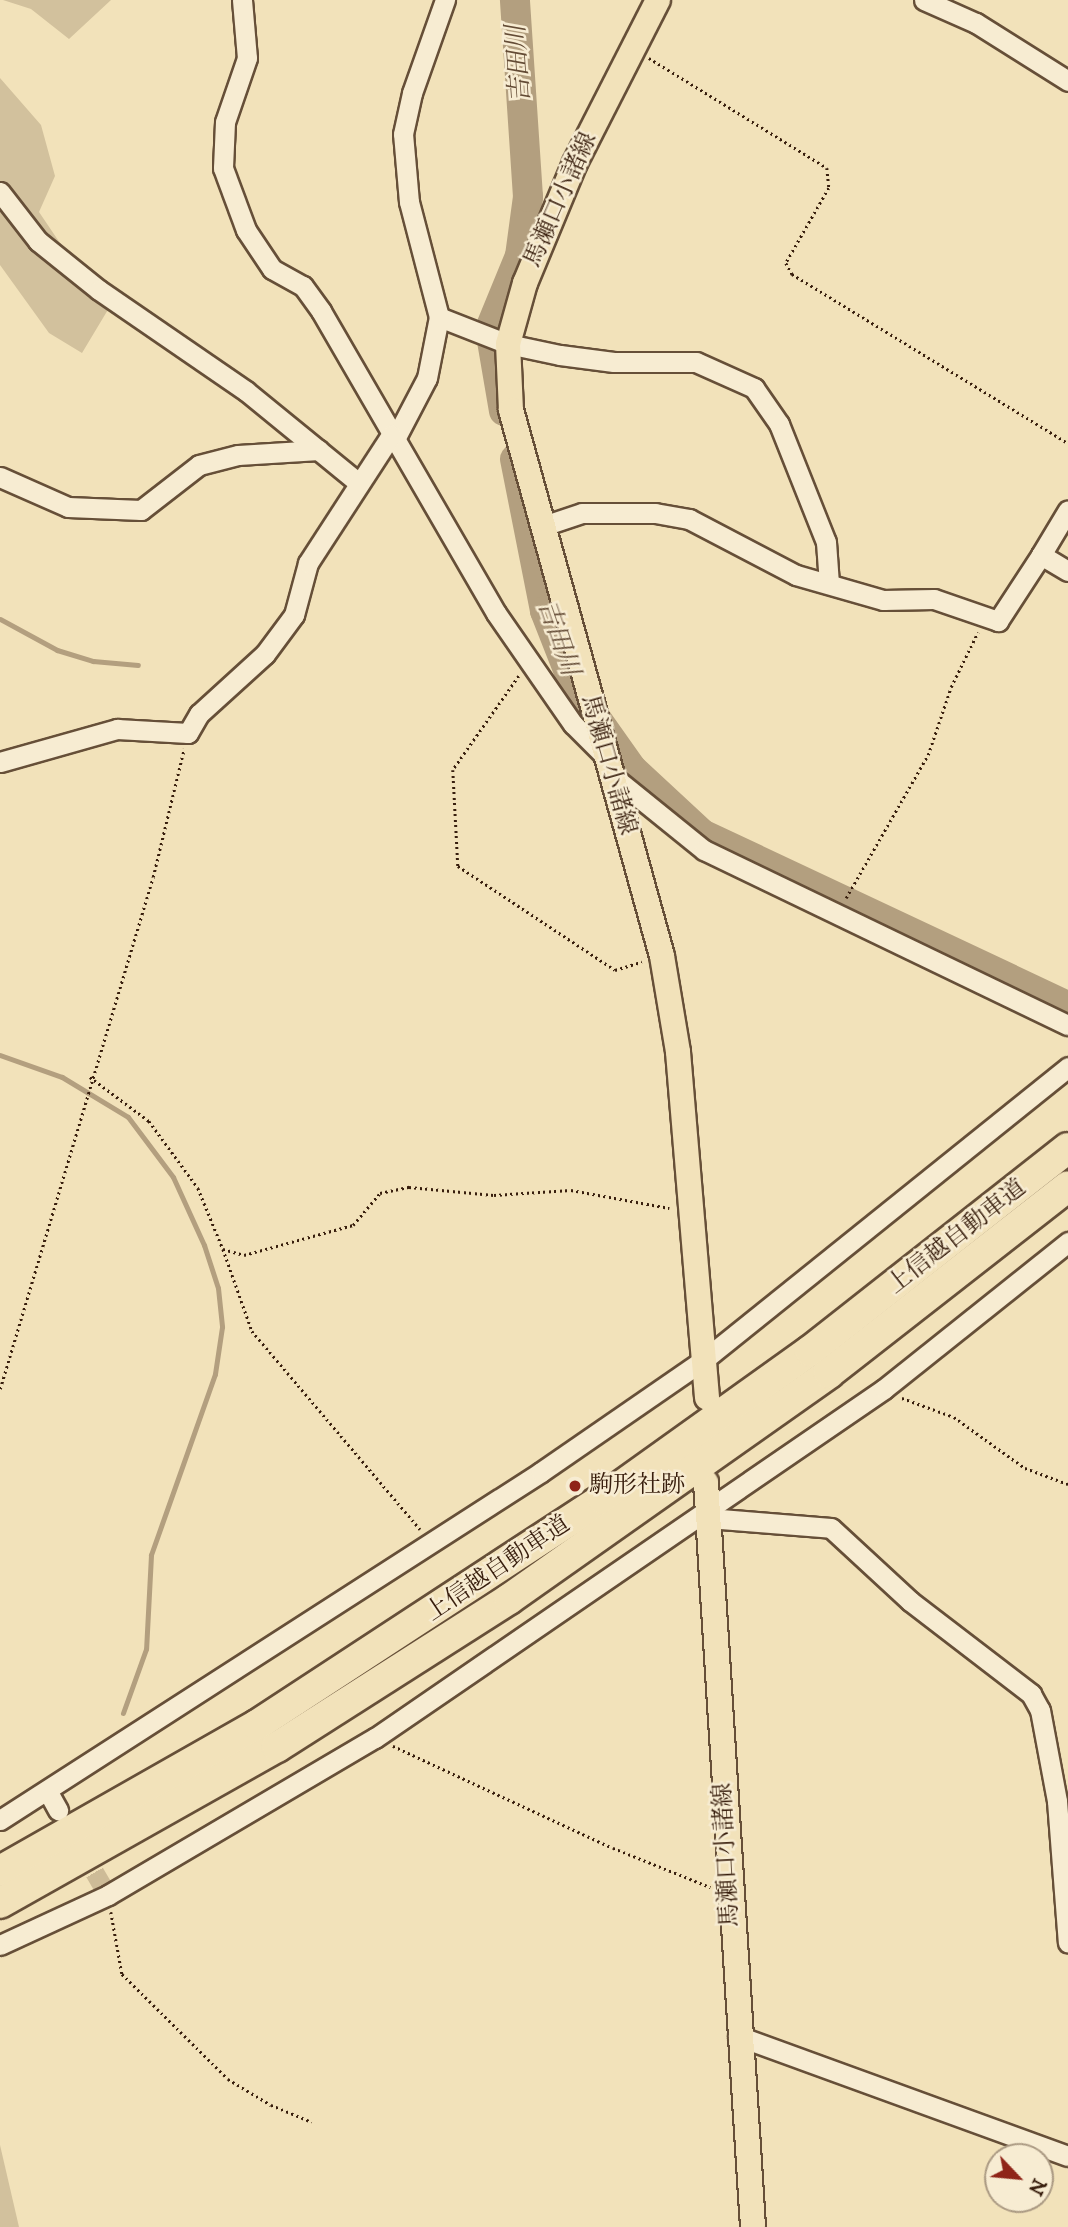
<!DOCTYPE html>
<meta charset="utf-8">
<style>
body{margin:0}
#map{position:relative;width:1068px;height:2227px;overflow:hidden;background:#f2e2ba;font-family:"IM FELL DW Pica","Noto Serif JP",serif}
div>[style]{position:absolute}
.green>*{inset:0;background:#d2c19d}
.stream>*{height:5px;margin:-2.5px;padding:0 2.5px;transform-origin:2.5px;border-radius:2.5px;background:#b39f7f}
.river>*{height:30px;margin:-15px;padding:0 15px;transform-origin:15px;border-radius:15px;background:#b39f7f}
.minor-tunnel>*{height:19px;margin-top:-9.5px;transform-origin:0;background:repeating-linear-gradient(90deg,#cdbb97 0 19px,transparent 0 29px)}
.path>*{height:2.5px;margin-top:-1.25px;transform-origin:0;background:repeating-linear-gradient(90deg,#381e0d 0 2px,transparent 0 5.5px)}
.roads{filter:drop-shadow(2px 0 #664f38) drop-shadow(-2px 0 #664f38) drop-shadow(0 2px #664f38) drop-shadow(0 -2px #664f38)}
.minor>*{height:19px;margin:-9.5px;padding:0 9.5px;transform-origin:9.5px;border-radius:9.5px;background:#f7ecd2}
.major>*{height:24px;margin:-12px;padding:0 12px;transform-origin:12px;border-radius:12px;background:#f2e2ba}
.highway>*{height:30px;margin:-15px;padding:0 15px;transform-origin:15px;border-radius:15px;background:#f2e2ba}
.dots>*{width:19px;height:19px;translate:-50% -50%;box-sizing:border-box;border:4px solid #f7ecd2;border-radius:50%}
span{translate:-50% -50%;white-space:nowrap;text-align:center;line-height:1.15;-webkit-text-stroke:5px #f7ecd2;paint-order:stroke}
.street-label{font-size:24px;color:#381e0d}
.poi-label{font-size:24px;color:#381e0d}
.left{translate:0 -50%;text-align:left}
.water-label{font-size:26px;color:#634b35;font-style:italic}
.north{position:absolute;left:984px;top:2143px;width:70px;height:70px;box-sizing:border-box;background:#f7ecd2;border:2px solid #ab9a83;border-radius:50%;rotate:116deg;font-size:19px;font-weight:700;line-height:28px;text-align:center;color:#381e0d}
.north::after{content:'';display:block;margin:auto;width:24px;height:32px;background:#8f2418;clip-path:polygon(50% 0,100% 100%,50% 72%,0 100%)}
</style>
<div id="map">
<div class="green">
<div style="clip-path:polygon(3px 0,111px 0,69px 39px,31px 9px)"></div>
<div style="clip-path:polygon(0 78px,41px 125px,55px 176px,39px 212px,62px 246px,118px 293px,82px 353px,49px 333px,0 265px)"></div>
<div style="clip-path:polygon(0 2145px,19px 2227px,0 2227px)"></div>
</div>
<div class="stream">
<div style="left:0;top:619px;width:65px;rotate:28.5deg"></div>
<div style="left:57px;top:650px;width:38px;rotate:17deg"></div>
<div style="left:93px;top:661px;width:45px;rotate:5.1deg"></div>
<div style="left:0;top:1055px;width:66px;rotate:19.5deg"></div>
<div style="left:62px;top:1077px;width:77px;rotate:31.2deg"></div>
<div style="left:128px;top:1117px;width:75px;rotate:53.1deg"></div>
<div style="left:173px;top:1177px;width:75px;rotate:65.5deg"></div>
<div style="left:204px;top:1245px;width:45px;rotate:72deg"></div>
<div style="left:218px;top:1288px;width:39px;rotate:84deg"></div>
<div style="left:222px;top:1327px;width:48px;rotate:98.5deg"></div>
<div style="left:215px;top:1374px;width:192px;rotate:109.5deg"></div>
<div style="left:151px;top:1555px;width:94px;rotate:93deg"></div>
<div style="left:146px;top:1649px;width:68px;rotate:109.8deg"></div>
</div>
<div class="river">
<div style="left:504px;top:411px;width:83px;rotate:-99.7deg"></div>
<div style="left:490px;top:329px;width:79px;rotate:-67.7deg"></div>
<div style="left:520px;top:256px;width:60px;rotate:-82.3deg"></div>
<div style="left:528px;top:197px;width:197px;rotate:-93.8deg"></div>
<div style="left:515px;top:459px;width:155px;rotate:78.8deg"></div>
<div style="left:545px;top:611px;width:85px;rotate:68.6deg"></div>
<div style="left:576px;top:690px;width:97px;rotate:54.7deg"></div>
<div style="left:632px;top:769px;width:96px;rotate:42.9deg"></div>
<div style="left:702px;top:834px;width:404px;rotate:25.2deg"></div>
</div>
<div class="minor-tunnel">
<div style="left:80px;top:1847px;width:56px;rotate:59.7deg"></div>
</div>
<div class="path">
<div style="left:649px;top:58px;width:209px;rotate:31.7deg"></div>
<div style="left:827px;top:168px;width:20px;rotate:84deg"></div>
<div style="left:829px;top:188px;width:86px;rotate:119.8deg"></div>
<div style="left:786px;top:263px;width:13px;rotate:61deg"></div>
<div style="left:792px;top:274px;width:324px;rotate:31.5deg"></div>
<div style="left:519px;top:676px;width:115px;rotate:125.1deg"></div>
<div style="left:453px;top:770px;width:96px;rotate:87deg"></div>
<div style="left:458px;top:866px;width:188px;rotate:33.5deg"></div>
<div style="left:615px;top:970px;width:28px;rotate:-17deg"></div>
<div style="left:846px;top:898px;width:165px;rotate:-60.2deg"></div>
<div style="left:928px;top:755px;width:72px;rotate:-71.3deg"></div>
<div style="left:951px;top:687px;width:61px;rotate:-63.9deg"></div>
<div style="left:90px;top:1077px;width:74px;rotate:36.7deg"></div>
<div style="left:149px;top:1121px;width:83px;rotate:53.8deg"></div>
<div style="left:198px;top:1188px;width:66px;rotate:67.7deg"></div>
<div style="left:223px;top:1249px;width:22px;rotate:16deg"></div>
<div style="left:244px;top:1255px;width:113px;rotate:-15.4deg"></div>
<div style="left:353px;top:1225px;width:42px;rotate:-49.8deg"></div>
<div style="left:380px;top:1193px;width:30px;rotate:-12deg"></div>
<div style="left:409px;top:1187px;width:85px;rotate:5.4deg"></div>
<div style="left:494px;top:1195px;width:77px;rotate:-3.7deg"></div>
<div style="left:571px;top:1190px;width:100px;rotate:10.4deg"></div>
<div style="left:223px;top:1249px;width:87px;rotate:70.5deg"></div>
<div style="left:252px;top:1331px;width:260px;rotate:49.7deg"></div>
<div style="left:0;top:1389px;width:534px;rotate:-73.36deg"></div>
<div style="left:153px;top:877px;width:132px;rotate:-76.4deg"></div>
<div style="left:902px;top:1398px;width:55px;rotate:20.1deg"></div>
<div style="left:954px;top:1417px;width:87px;rotate:35.7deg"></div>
<div style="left:1025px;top:1468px;width:46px;rotate:20.4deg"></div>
<div style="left:393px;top:1746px;width:242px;rotate:24.9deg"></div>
<div style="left:613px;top:1848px;width:105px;rotate:21.9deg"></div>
<div style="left:111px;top:1912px;width:63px;rotate:79.9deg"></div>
<div style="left:122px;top:1974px;width:149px;rotate:44.7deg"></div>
<div style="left:228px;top:2079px;width:50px;rotate:31.2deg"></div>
<div style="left:271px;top:2105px;width:44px;rotate:22.5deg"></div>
</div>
<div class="roads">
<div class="minor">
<div style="left:242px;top:0;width:58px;rotate:85.1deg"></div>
<div style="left:247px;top:58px;width:68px;rotate:109deg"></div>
<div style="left:225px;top:122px;width:46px;rotate:92.5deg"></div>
<div style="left:223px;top:168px;width:66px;rotate:69.6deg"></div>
<div style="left:246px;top:230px;width:47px;rotate:56.3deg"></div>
<div style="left:272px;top:269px;width:35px;rotate:29deg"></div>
<div style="left:303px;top:286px;width:31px;rotate:54deg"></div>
<div style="left:321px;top:311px;width:349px;rotate:59.9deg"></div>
<div style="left:496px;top:613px;width:135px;rotate:55.3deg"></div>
<div style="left:573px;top:724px;width:42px;rotate:45deg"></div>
<div style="left:924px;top:0;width:57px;rotate:23.9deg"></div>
<div style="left:976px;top:23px;width:109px;rotate:32.2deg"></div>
<div style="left:0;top:192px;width:62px;rotate:52.2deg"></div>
<div style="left:38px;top:241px;width:78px;rotate:38.8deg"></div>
<div style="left:99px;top:290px;width:178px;rotate:34.5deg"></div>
<div style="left:246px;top:391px;width:146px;rotate:39.2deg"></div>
<div style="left:439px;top:317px;width:74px;rotate:21.4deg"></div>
<div style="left:508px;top:344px;width:53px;rotate:11.9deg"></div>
<div style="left:560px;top:355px;width:54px;rotate:7.4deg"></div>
<div style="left:614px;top:362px;width:82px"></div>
<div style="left:696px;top:362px;width:64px;rotate:24.1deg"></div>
<div style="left:754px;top:388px;width:44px;rotate:55.2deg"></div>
<div style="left:779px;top:424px;width:127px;rotate:68.3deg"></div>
<div style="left:826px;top:542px;width:42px;rotate:85.9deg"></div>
<div style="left:394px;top:441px;width:71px;rotate:-62.4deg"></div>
<div style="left:427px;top:378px;width:62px;rotate:-78.9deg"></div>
<div style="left:439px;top:317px;width:119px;rotate:-104.6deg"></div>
<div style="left:409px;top:202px;width:68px;rotate:-95deg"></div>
<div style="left:403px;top:134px;width:42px;rotate:-77.6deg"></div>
<div style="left:412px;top:93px;width:99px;rotate:-70.5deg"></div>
<div style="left:0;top:477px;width:74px;rotate:23.8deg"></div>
<div style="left:68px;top:507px;width:73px;rotate:2.4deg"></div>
<div style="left:141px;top:510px;width:73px;rotate:-37.8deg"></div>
<div style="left:199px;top:465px;width:40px;rotate:-14.4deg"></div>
<div style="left:238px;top:455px;width:81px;rotate:-3.5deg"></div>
<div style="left:543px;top:526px;width:41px;rotate:-18.4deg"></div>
<div style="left:582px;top:513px;width:73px"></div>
<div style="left:655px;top:513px;width:35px;rotate:10deg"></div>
<div style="left:689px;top:519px;width:121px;rotate:27.6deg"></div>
<div style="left:796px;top:575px;width:91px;rotate:16deg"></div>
<div style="left:883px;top:600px;width:51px;rotate:-1.1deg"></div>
<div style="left:934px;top:599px;width:68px;rotate:19deg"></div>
<div style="left:998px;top:621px;width:79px;rotate:-56.9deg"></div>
<div style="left:1041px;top:555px;width:31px;rotate:31deg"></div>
<div style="left:1041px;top:555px;width:52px;rotate:-59deg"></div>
<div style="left:0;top:762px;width:122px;rotate:-15.8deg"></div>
<div style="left:117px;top:729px;width:71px;rotate:3.2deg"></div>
<div style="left:188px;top:733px;width:22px;rotate:-60deg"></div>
<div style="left:199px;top:714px;width:89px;rotate:-42.3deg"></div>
<div style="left:265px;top:654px;width:49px;rotate:-53.4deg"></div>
<div style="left:294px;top:615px;width:54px;rotate:-74.9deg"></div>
<div style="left:308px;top:563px;width:153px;rotate:-57deg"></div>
<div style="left:610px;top:774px;width:121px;rotate:39deg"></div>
<div style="left:704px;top:850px;width:404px;rotate:25.7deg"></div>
<div style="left:708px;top:1518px;width:123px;rotate:4.6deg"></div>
<div style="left:831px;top:1528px;width:108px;rotate:42.7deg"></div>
<div style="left:910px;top:1601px;width:153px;rotate:37.5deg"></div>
<div style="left:1031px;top:1694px;width:18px;rotate:61deg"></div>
<div style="left:1040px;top:1710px;width:93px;rotate:79.4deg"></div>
<div style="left:1057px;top:1801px;width:142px;rotate:85.6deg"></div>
<div style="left:48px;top:1792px;width:21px;rotate:61deg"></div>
<div style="left:0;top:1820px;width:643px;rotate:-32.75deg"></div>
<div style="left:541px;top:1472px;width:199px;rotate:-34.6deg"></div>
<div style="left:705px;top:1359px;width:466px;rotate:-38.8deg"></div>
<div style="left:0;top:1945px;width:119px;rotate:-24.8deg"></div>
<div style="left:108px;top:1895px;width:310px;rotate:-30.5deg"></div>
<div style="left:375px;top:1738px;width:617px;rotate:-34.44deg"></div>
<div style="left:884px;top:1389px;width:236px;rotate:-38.6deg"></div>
<div style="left:738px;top:2036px;width:351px;rotate:20deg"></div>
</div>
<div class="major">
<div style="left:658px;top:0;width:183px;rotate:117deg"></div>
<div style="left:575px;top:163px;width:130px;rotate:112.6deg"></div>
<div style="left:525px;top:283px;width:63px;rotate:105.6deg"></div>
<div style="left:508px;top:344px;width:66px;rotate:87.4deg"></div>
<div style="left:511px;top:410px;width:566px;rotate:74.54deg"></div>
<div style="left:662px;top:956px;width:97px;rotate:80.5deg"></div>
<div style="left:678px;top:1052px;width:347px;rotate:85.2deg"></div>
<div style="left:706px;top:1482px;width:746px;rotate:86.39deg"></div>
</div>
<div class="highway">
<div style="left:0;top:1871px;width:296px;rotate:-29.6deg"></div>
<div style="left:257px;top:1725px;width:413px;rotate:-33.2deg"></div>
<div style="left:603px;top:1499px;width:254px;rotate:-35.6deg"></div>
<div style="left:810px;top:1351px;width:328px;rotate:-38.2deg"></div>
<div style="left:0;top:1903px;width:318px;rotate:-29.4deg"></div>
<div style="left:277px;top:1747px;width:275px;rotate:-32.5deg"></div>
<div style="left:509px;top:1599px;width:392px;rotate:-35.2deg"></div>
<div style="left:829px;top:1373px;width:303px;rotate:-38deg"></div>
</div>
</div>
<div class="dots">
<div style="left:575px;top:1486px;background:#8f2418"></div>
</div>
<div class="street-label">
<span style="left:561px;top:200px;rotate:-66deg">馬瀬口小諸線</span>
<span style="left:608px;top:765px;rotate:74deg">馬瀬口小諸線</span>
<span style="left:957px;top:1237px;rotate:-38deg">上信越自動車道</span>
<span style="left:498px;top:1569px;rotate:-34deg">上信越自動車道</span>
<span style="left:727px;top:1855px;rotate:-93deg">馬瀬口小諸線</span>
</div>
<div class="poi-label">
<span class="left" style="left:589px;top:1486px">駒形社跡</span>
</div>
<div class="water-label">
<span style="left:519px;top:64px;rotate:-94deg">吉田川</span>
<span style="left:558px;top:638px;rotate:71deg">吉田川</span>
</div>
<div class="north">N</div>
</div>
